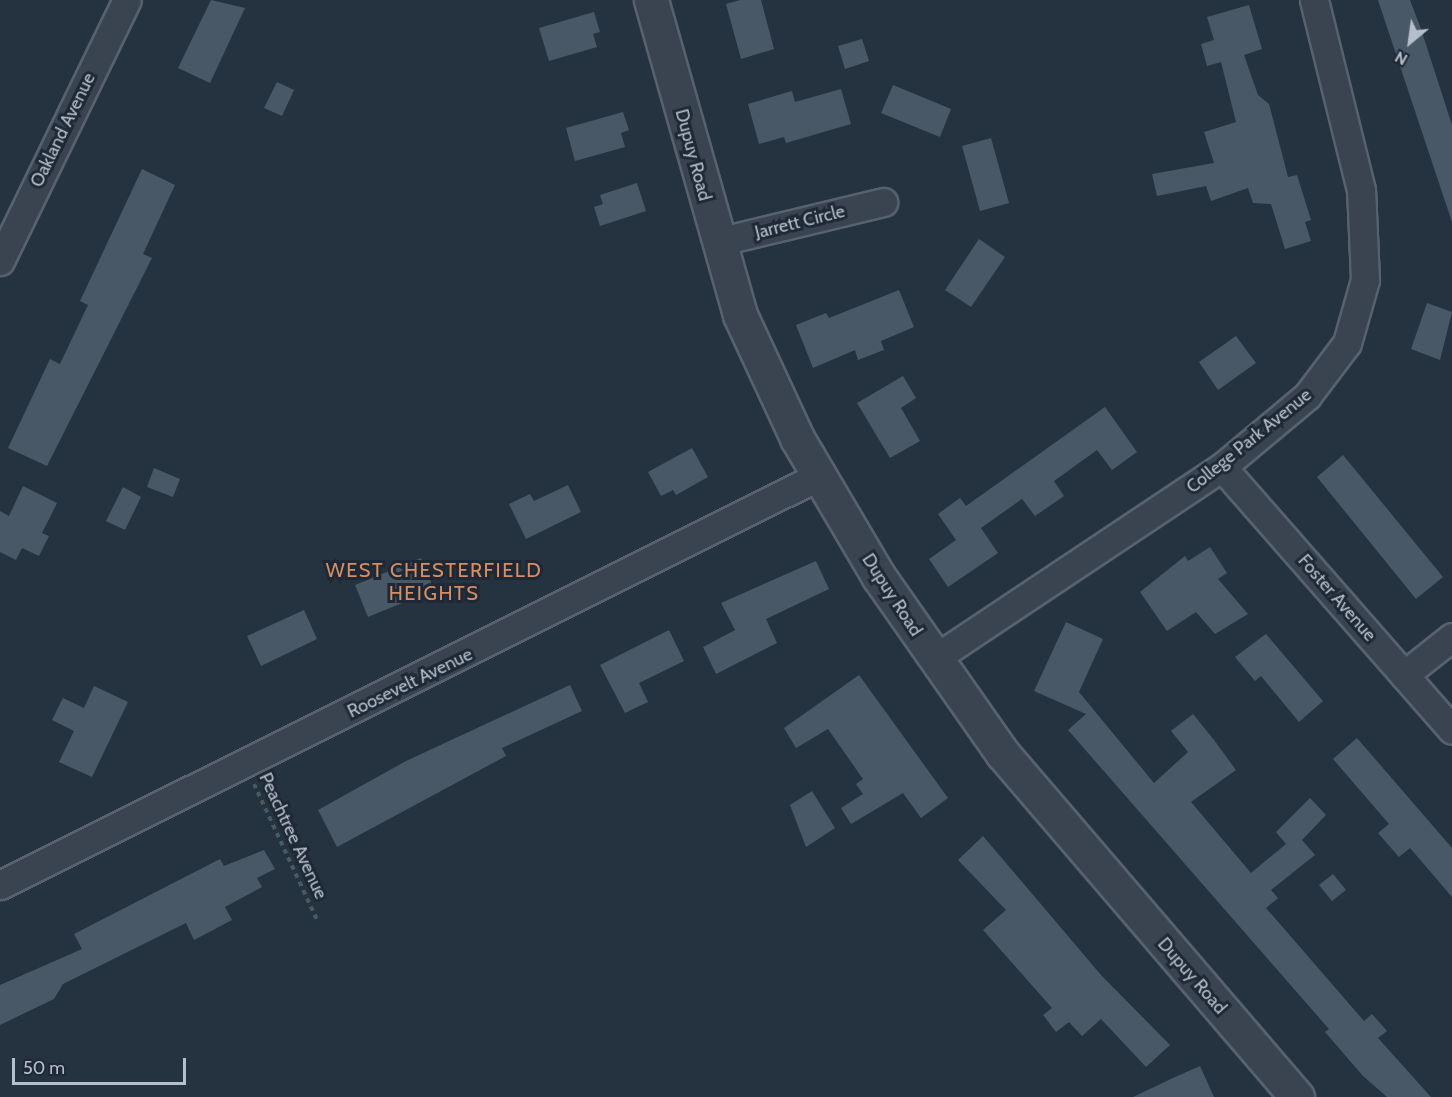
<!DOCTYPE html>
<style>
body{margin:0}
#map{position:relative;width:1452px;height:1097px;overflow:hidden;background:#253340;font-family:Cabin,sans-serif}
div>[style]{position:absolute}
.building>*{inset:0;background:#495867}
.path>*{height:4px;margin-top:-2px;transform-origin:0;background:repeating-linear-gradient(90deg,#455d5e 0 4.5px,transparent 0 9px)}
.roads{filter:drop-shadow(2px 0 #57626e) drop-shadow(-2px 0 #57626e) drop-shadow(0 2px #57626e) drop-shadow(0 -2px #57626e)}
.minor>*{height:27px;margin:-13.5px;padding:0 13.5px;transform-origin:13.5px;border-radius:13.5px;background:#394450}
.tertiary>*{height:33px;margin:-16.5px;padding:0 16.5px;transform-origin:16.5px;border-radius:16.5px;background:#394450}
span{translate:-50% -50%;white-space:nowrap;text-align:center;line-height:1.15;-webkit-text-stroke:6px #1e2935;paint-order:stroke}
.street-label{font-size:18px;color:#b5bfcb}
.neighbourhood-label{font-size:20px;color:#d88e64;letter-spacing:1.5px}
.north{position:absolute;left:1380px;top:12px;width:60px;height:60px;-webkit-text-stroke:4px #1e2935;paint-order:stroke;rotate:209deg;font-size:16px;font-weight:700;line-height:24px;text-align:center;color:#b5bfcb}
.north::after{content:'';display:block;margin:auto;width:21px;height:27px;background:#b5bfcb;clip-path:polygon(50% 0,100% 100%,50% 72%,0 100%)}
.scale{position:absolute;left:12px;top:1058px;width:174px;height:27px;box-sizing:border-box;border:3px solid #b5bfcb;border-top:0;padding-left:8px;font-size:18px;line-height:21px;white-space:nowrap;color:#b5bfcb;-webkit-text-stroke:4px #1e2935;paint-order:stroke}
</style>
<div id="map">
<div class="building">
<div style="clip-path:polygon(211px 0,245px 8px,210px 83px,178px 68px)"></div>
<div style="clip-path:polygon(740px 0,761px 0,774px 49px,741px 59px,726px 4px)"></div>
<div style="clip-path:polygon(1378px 0,1410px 0,1421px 29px,1452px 125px,1452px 222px)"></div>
<div style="clip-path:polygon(1249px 5px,1262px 49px,1244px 55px,1258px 95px,1269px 104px,1288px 177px,1297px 175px,1311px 220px,1305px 222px,1311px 241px,1285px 249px,1271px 204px,1253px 203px,1248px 188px,1211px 201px,1206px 186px,1157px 196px,1152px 174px,1214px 163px,1204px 132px,1236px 122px,1221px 62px,1207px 66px,1201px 44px,1214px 40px,1207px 17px)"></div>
<div style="clip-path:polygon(594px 12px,600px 32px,593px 34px,597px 47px,549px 61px,539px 28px)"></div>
<div style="clip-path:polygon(862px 39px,869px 61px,845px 69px,838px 46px)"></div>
<div style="clip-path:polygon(277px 82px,294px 90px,282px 116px,264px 108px)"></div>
<div style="clip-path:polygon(893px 85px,951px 109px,940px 137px,881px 113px)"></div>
<div style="clip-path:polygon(841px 89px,851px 124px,786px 143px,784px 137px,759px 144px,748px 104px,792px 91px,795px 102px)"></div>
<div style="clip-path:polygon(623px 112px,629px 130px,621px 133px,625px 147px,575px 161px,566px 128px)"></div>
<div style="clip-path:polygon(991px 138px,1009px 203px,980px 211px,962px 146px)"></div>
<div style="clip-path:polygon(142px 169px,175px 185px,143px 254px,152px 258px,47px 466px,8px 448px,50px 359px,60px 364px,88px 305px,80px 301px)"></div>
<div style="clip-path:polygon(637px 183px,646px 211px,600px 226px,594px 207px,603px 204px,600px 195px)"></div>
<div style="clip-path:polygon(979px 239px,1005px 257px,971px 307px,945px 290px)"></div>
<div style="clip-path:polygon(899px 290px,914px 327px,881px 341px,884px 350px,858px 360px,855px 350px,813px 368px,796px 325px,826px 313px,829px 318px)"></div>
<div style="clip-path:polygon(1427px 303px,1452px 312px,1440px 360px,1411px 349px)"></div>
<div style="clip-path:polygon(1236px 336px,1256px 363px,1218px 390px,1199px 362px)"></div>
<div style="clip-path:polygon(903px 376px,916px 398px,901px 408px,920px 441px,890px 458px,857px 403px)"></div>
<div style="clip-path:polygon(1105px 407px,1137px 452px,1112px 470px,1097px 450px,1054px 481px,1064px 496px,1035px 516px,1022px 499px,981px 528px,998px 553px,948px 587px,929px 559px,956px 540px,938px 514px,960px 498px,966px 506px)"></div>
<div style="clip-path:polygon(692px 448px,708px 477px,676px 495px,673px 490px,661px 496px,648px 472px)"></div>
<div style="clip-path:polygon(1343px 455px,1443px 577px,1416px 599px,1317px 477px)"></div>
<div style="clip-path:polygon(154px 468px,180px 479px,173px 497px,147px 487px)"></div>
<div style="clip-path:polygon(568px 485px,581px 512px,526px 539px,509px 504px,530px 494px,534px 501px)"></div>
<div style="clip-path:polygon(23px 486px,57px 503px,42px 533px,49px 536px,39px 556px,22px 548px,16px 560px,0 552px,0 511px,9px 516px)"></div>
<div style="clip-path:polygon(123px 487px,141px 497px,125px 530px,106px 521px)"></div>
<div style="clip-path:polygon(1210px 547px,1227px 573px,1218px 579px,1248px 614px,1215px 634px,1196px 612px,1167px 631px,1140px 592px,1185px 556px,1188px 561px)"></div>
<div style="clip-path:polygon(421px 558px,434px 590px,368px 617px,355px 585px)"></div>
<div style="clip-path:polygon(816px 561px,829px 589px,766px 619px,777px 643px,716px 674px,703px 647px,735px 630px,721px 603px)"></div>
<div style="clip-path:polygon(304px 610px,317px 639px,261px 666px,247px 636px)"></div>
<div style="clip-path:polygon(1066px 622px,1103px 639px,1079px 692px,1154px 783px,1188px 752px,1171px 731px,1193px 714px,1214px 740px,1236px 770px,1191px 802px,1251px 873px,1286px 844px,1276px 832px,1310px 798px,1326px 815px,1302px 840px,1315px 855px,1271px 890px,1278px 898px,1266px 908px,1364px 1021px,1372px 1014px,1387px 1031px,1378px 1038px,1431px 1097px,1387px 1097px,1363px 1076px,1325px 1032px,1329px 1029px,1068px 730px,1086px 714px,1034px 691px)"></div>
<div style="clip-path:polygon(669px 630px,684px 661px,639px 683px,648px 702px,625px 713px,600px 665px)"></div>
<div style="clip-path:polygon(1266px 634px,1323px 701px,1299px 722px,1261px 676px,1255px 681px,1235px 657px)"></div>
<div style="clip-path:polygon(859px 675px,948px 798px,921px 818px,903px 793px,851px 824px,841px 808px,863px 794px,856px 784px,863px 779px,828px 729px,796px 748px,784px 728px)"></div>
<div style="clip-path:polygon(570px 685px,582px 711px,502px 748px,506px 756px,337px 847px,318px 810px,406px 761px)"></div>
<div style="clip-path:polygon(94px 686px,128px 702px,92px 777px,59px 762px,74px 731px,52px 720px,63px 698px,84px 708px)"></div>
<div style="clip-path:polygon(1357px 738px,1452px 848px,1452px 897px,1410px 848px,1399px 857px,1378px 833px,1389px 824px,1333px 759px)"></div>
<div style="clip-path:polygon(812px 791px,835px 828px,806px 847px,790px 805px)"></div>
<div style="clip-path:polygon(983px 836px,1101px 975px,1170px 1045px,1146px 1067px,1101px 1019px,1082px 1036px,1069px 1022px,1056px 1032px,1043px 1015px,1052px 1008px,983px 930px,1006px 910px,958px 860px)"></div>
<div style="clip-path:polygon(264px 850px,275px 869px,257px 878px,262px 887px,225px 907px,232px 920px,194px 940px,186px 923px,63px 984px,54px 999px,0 1025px,0 985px,82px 949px,74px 934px,220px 859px,224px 866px)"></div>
<div style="clip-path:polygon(1333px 874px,1346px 890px,1332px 901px,1319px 885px)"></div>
<div style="clip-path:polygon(1200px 1066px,1214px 1097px,1133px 1097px,1173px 1078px)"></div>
</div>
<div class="path">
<div style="left:254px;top:784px;width:150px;rotate:65.1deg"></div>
</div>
<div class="roads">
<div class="minor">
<div style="left:717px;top:242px;width:171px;rotate:-13.5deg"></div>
<div style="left:0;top:261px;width:290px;rotate:-64.1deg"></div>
<div style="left:1222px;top:467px;width:349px;rotate:48.8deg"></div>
<div style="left:934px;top:659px;width:346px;rotate:-33.7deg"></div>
<div style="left:1222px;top:467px;width:111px;rotate:-39.9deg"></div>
<div style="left:1307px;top:396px;width:66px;rotate:-53deg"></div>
<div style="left:1347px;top:343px;width:66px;rotate:-74.1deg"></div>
<div style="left:1365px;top:280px;width:90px;rotate:-92.5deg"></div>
<div style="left:1361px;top:190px;width:196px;rotate:-103.9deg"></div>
<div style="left:1404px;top:675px;width:61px;rotate:-38.4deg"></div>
<div style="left:0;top:885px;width:915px;rotate:-26.54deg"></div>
</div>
<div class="tertiary">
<div style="left:651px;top:0;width:327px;rotate:74.2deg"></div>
<div style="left:740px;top:315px;width:136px;rotate:65.1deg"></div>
<div style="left:797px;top:438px;width:161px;rotate:59.5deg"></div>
<div style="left:879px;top:577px;width:216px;rotate:55deg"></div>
<div style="left:1003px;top:754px;width:452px;rotate:49.4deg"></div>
</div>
</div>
<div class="street-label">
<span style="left:63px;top:130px;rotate:-64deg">Oakland Avenue</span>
<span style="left:693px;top:155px;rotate:75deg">Dupuy Road</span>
<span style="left:800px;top:222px;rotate:-14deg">Jarrett Circle</span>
<span style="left:1249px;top:441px;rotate:-39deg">College Park Avenue</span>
<span style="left:892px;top:595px;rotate:57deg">Dupuy Road</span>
<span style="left:1337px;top:598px;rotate:49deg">Foster Avenue</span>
<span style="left:410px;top:683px;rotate:-26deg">Roosevelt Avenue</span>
<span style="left:293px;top:836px;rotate:65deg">Peachtree Avenue</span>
<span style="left:1192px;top:976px;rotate:49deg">Dupuy Road</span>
</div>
<div class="neighbourhood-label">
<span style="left:434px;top:582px">WEST CHESTERFIELD<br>HEIGHTS</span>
</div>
<div class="north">N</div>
<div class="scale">50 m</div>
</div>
